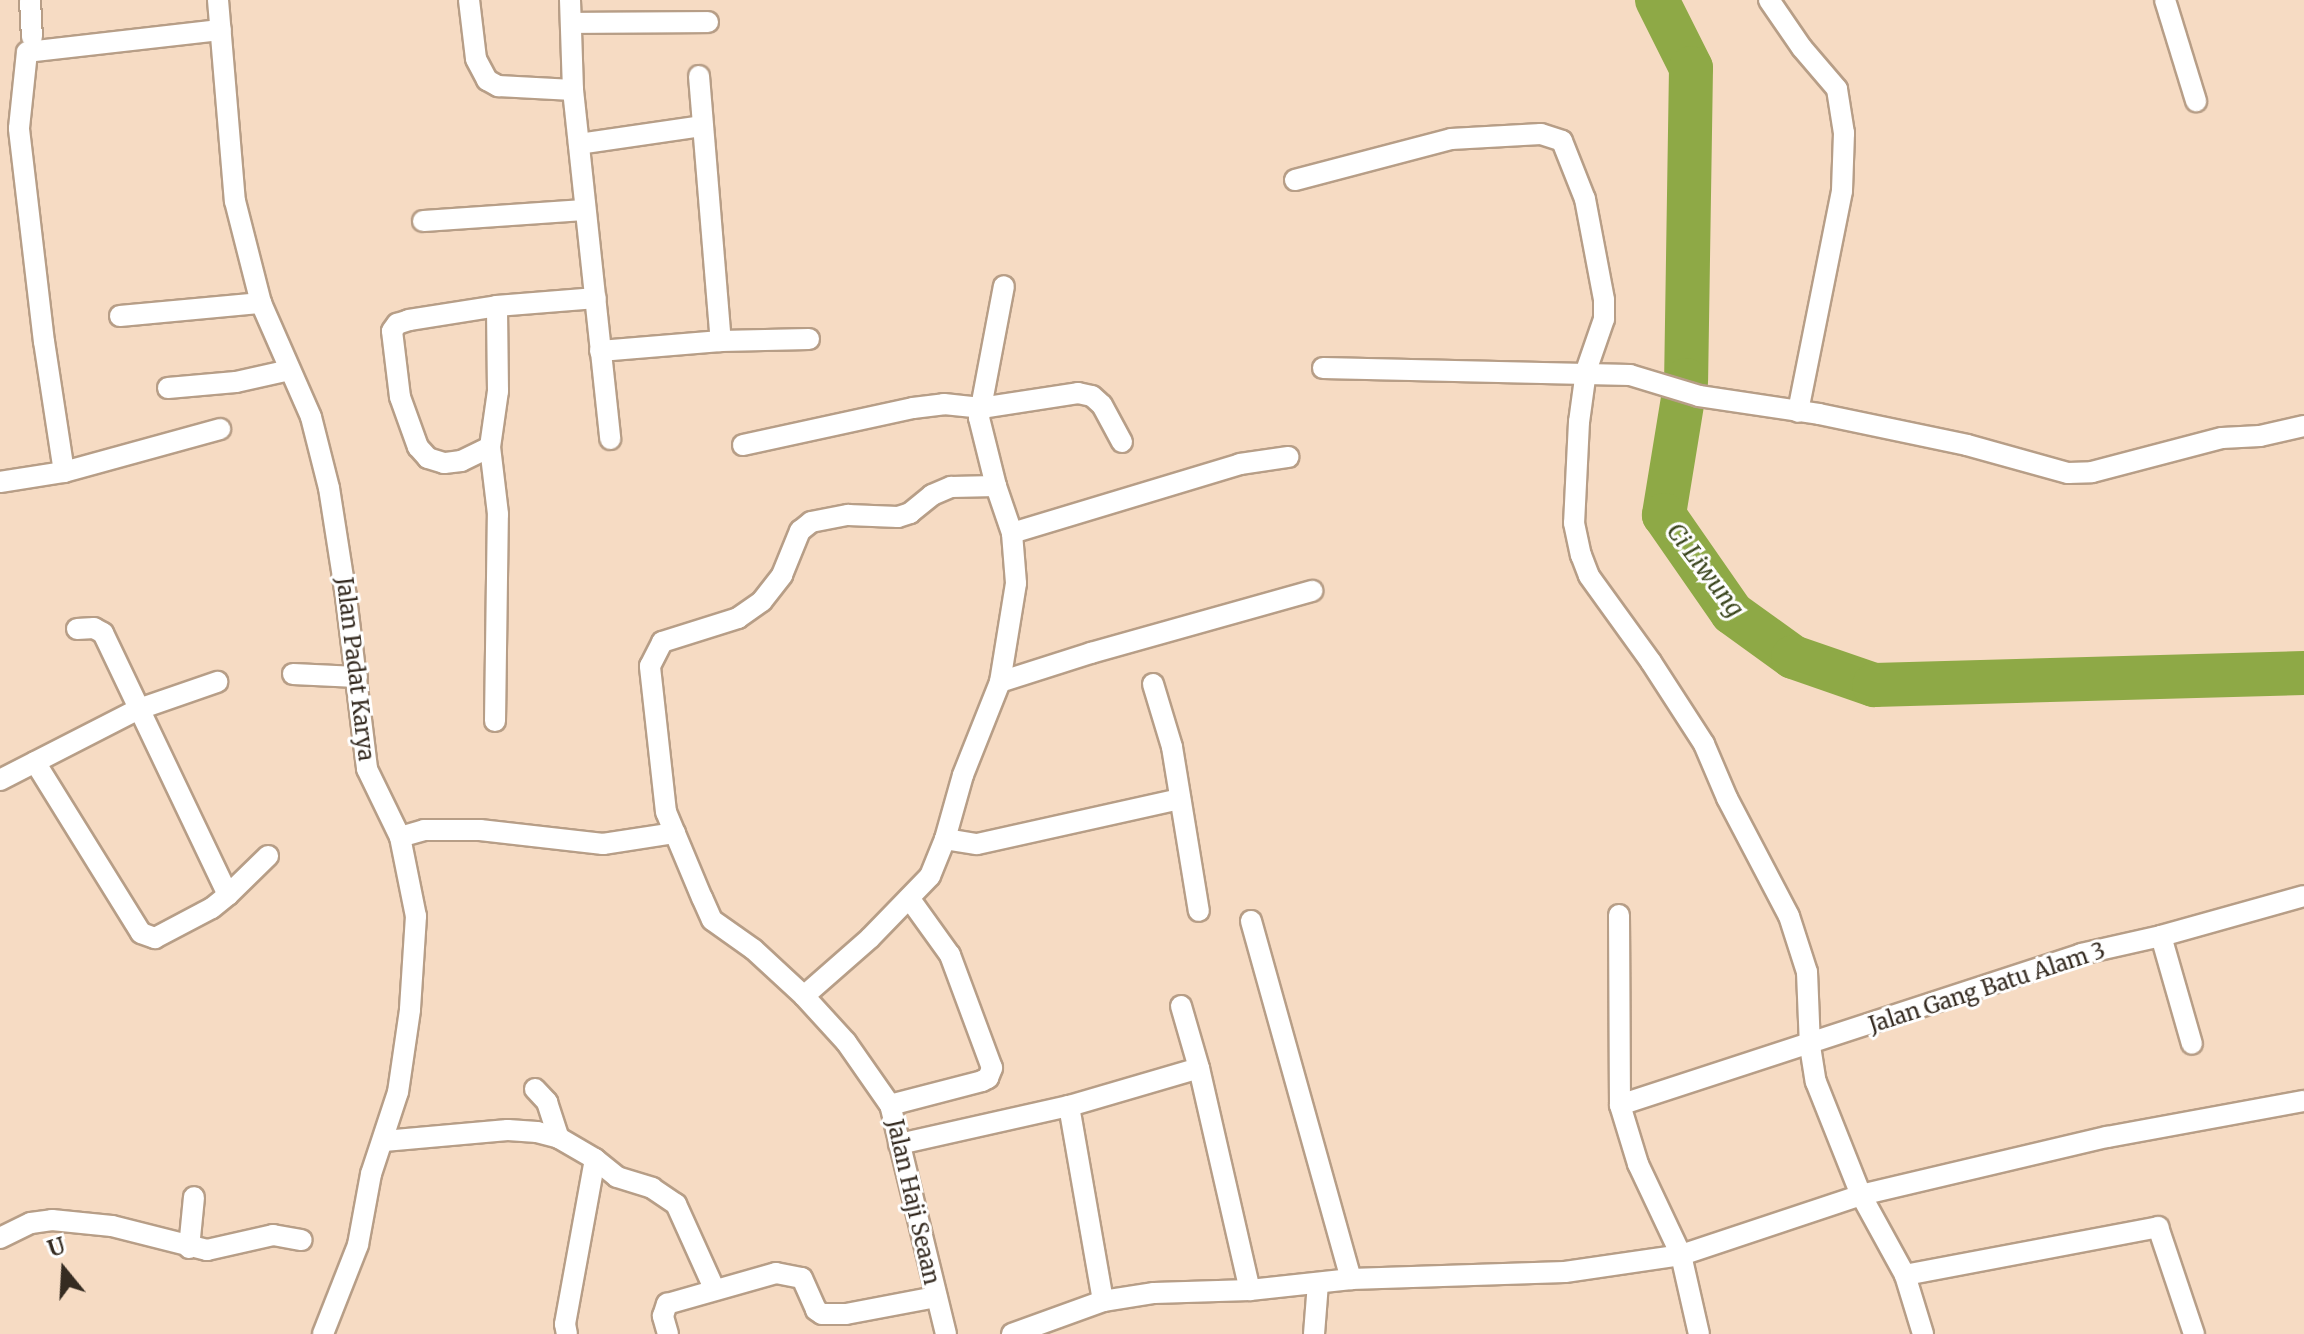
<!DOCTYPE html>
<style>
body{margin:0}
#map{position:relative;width:2304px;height:1334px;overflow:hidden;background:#f6dbc3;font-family:Merriweather,serif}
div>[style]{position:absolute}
.river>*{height:44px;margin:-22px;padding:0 22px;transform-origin:22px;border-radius:22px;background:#8ea946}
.roads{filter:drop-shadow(2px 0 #b79e87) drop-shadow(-2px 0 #b79e87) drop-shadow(0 2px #b79e87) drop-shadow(0 -2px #b79e87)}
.street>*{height:20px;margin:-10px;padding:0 10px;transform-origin:10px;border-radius:10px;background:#fff}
span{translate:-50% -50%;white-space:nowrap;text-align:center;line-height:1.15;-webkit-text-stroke:6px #fff;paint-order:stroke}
.street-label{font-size:22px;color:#352b21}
.water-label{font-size:24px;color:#3b461e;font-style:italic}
.north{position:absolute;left:24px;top:1230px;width:80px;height:80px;-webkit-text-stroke:6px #fff;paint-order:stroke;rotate:342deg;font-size:22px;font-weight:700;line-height:32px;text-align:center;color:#352b21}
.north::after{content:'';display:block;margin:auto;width:28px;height:36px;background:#352b21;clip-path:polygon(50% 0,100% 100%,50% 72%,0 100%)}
</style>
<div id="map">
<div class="river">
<div style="left:1657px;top:0;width:76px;rotate:63.4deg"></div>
<div style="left:1691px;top:68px;width:312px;rotate:90.9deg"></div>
<div style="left:1686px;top:380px;width:137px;rotate:99.3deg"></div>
<div style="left:1664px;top:515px;width:119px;rotate:55.2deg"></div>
<div style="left:1732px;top:613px;width:75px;rotate:35.8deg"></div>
<div style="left:1793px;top:657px;width:86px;rotate:19.1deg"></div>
<div style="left:1874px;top:685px;width:430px;rotate:-1.6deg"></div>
</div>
<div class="roads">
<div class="street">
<div style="left:30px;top:0;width:37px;rotate:87deg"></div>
<div style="left:218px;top:0;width:202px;rotate:85.2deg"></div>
<div style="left:235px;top:201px;width:105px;rotate:75.7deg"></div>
<div style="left:261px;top:303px;width:124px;rotate:66.3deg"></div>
<div style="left:311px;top:417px;width:73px;rotate:75.8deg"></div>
<div style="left:329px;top:488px;width:110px;rotate:81.1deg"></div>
<div style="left:346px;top:597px;width:173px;rotate:83deg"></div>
<div style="left:367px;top:769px;width:76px;rotate:64.1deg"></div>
<div style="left:400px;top:837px;width:81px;rotate:78.6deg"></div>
<div style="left:416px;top:916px;width:94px;rotate:93.7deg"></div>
<div style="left:410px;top:1010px;width:83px;rotate:98.3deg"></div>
<div style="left:398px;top:1092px;width:86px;rotate:108.2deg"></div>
<div style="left:371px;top:1174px;width:72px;rotate:100.4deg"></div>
<div style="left:358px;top:1245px;width:96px;rotate:111.5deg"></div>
<div style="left:469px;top:0;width:59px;rotate:83.2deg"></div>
<div style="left:476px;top:59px;width:24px;rotate:62deg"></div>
<div style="left:487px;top:80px;width:13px;rotate:29deg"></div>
<div style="left:498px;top:86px;width:75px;rotate:3.1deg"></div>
<div style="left:570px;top:0;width:90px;rotate:88.1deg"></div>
<div style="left:573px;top:90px;width:351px;rotate:83.9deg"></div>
<div style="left:1769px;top:0;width:58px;rotate:55.5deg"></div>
<div style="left:1802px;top:48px;width:54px;rotate:49.5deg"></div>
<div style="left:1837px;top:89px;width:45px;rotate:81deg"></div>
<div style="left:1844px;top:133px;width:58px;rotate:92deg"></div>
<div style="left:1842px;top:191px;width:225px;rotate:101.3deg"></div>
<div style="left:2165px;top:0;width:106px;rotate:72.9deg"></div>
<div style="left:571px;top:23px;width:137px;rotate:-0.4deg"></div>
<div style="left:699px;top:76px;width:266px;rotate:85.3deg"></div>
<div style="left:579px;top:144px;width:124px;rotate:-8.3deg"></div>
<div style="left:1295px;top:180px;width:161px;rotate:-14.7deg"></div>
<div style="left:1451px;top:139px;width:90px;rotate:-3.2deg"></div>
<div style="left:1541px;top:134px;width:22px;rotate:18deg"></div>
<div style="left:1562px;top:141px;width:62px;rotate:68.4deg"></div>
<div style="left:1585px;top:199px;width:103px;rotate:79.3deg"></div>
<div style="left:1604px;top:300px;width:19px;rotate:90deg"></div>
<div style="left:1604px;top:319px;width:55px;rotate:109.1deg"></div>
<div style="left:1586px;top:371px;width:51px;rotate:97.8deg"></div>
<div style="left:1579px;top:422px;width:101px;rotate:92.8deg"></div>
<div style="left:1574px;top:523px;width:33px;rotate:78deg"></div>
<div style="left:1581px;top:555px;width:22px;rotate:69deg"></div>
<div style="left:1589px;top:576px;width:106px;rotate:54.2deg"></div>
<div style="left:1651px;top:662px;width:98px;rotate:57.1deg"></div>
<div style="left:1704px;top:744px;width:59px;rotate:66.9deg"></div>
<div style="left:1727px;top:798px;width:133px;rotate:62.3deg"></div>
<div style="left:1789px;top:916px;width:59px;rotate:72.2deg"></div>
<div style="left:1807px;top:972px;width:74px;rotate:87.7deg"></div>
<div style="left:1810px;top:1046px;width:36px;rotate:81deg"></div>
<div style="left:1816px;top:1082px;width:122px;rotate:68.3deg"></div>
<div style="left:1861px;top:1195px;width:91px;rotate:61.2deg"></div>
<div style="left:1905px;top:1275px;width:62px;rotate:73deg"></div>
<div style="left:423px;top:221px;width:162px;rotate:-3.9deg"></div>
<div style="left:120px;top:316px;width:142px;rotate:-5.3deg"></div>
<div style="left:600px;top:351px;width:121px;rotate:-4.7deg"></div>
<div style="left:721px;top:341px;width:88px;rotate:-1.3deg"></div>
<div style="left:1323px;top:368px;width:307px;rotate:1.3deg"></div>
<div style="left:1630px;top:375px;width:72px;rotate:16.9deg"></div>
<div style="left:1699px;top:396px;width:121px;rotate:8.5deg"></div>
<div style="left:1819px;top:414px;width:151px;rotate:11.8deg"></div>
<div style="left:1967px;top:445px;width:105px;rotate:15.5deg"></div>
<div style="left:2068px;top:473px;width:24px;rotate:-2deg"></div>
<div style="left:2092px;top:472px;width:134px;rotate:-14.7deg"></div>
<div style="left:2222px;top:438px;width:38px;rotate:-3deg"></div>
<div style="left:2260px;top:436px;width:45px;rotate:-12.8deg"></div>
<div style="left:168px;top:388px;width:68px;rotate:-5deg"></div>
<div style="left:236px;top:382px;width:55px;rotate:-12.5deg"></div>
<div style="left:743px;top:445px;width:174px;rotate:-12.3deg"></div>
<div style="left:913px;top:408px;width:31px;rotate:-7deg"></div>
<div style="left:944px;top:404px;width:37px;rotate:6deg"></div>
<div style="left:981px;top:408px;width:98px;rotate:-8.8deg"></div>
<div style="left:1078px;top:393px;width:14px;rotate:12deg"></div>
<div style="left:1092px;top:396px;width:13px;rotate:42deg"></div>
<div style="left:1102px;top:405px;width:42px;rotate:61.6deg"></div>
<div style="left:490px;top:447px;width:32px;rotate:154deg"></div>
<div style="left:461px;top:461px;width:17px;rotate:173deg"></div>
<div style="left:444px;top:463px;width:17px;rotate:-163deg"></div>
<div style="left:428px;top:458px;width:15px;rotate:-132deg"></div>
<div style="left:418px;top:447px;width:53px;rotate:-109.8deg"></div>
<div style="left:400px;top:397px;width:66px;rotate:-96.9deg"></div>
<div style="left:392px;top:331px;width:9px;rotate:-54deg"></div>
<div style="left:397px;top:324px;width:13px;rotate:-18deg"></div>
<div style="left:409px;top:320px;width:89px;rotate:-9deg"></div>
<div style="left:497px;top:306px;width:99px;rotate:-4.6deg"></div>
<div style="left:64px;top:472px;width:132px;rotate:-98.7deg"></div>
<div style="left:44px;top:342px;width:215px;rotate:-96.7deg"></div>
<div style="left:19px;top:128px;width:76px;rotate:-84deg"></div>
<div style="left:27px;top:52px;width:195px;rotate:-6.5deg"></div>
<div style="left:0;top:482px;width:65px;rotate:-8.9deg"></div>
<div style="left:64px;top:472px;width:162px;rotate:-15.4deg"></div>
<div style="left:1012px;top:533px;width:238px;rotate:-16.8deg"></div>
<div style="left:1240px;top:464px;width:49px;rotate:-8.3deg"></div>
<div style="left:293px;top:674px;width:64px;rotate:2.7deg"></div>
<div style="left:1000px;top:682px;width:96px;rotate:-17.7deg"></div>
<div style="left:1091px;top:653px;width:230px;rotate:-15.7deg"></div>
<div style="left:1153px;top:684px;width:66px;rotate:73.2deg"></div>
<div style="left:1172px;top:747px;width:166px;rotate:80.7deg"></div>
<div style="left:495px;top:721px;width:207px;rotate:-89.2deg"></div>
<div style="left:498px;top:514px;width:67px;rotate:-96.8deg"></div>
<div style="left:490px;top:447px;width:57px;rotate:-81.9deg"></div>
<div style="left:498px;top:391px;width:85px;rotate:-90.7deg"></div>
<div style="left:35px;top:762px;width:201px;rotate:58.2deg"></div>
<div style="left:141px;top:933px;width:15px;rotate:20deg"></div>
<div style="left:155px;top:938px;width:64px;rotate:-27.8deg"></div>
<div style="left:212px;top:908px;width:21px;rotate:-39deg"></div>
<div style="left:228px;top:895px;width:290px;rotate:-115.5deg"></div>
<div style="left:103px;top:633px;width:10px;rotate:-151deg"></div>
<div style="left:94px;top:628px;width:17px;rotate:177deg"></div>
<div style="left:0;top:780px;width:156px;rotate:-27.1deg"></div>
<div style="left:139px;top:709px;width:83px;rotate:-19.1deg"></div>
<div style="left:400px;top:837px;width:25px;rotate:-16deg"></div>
<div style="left:424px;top:830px;width:56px"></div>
<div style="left:480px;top:830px;width:124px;rotate:6.5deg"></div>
<div style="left:603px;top:844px;width:73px;rotate:-8.7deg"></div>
<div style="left:945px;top:839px;width:32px;rotate:9deg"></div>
<div style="left:977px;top:844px;width:208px;rotate:-12.5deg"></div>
<div style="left:228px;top:895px;width:56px;rotate:-44.3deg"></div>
<div style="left:1619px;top:915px;width:190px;rotate:89.7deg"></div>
<div style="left:1620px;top:1105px;width:62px;rotate:73deg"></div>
<div style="left:1638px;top:1164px;width:101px;rotate:64.7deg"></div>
<div style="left:1681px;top:1255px;width:81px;rotate:77.2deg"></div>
<div style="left:1251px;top:921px;width:372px;rotate:74.4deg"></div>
<div style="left:2161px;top:936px;width:112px;rotate:74deg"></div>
<div style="left:804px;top:996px;width:88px;rotate:-41.3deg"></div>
<div style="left:870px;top:938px;width:86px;rotate:-45.9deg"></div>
<div style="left:930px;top:876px;width:40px;rotate:-68deg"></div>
<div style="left:945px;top:839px;width:66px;rotate:-74.3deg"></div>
<div style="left:963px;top:775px;width:100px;rotate:-68.3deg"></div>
<div style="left:1000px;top:682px;width:100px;rotate:-80.8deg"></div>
<div style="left:1016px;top:583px;width:50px;rotate:-94.6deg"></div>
<div style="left:1012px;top:533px;width:50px;rotate:-108.8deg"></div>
<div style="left:996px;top:486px;width:70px;rotate:-104deg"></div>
<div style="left:979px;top:418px;width:134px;rotate:-79.3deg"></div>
<div style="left:1181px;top:1006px;width:65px;rotate:73.8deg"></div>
<div style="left:1199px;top:1068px;width:228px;rotate:77.1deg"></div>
<div style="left:535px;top:1089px;width:18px;rotate:47deg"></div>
<div style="left:547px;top:1102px;width:38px;rotate:72deg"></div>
<div style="left:890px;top:1105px;width:95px;rotate:-14.6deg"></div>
<div style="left:982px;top:1081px;width:7px;rotate:-27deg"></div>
<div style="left:988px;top:1078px;width:11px;rotate:-68deg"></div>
<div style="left:992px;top:1068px;width:121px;rotate:-110.4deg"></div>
<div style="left:950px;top:955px;width:70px;rotate:-125.7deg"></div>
<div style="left:1620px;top:1105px;width:485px;rotate:-18.1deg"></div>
<div style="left:2081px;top:954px;width:82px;rotate:-12.7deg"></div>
<div style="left:2161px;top:936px;width:148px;rotate:-15.6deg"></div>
<div style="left:1069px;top:1106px;width:198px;rotate:80.1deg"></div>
<div style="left:384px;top:1141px;width:124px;rotate:-5.1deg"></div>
<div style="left:508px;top:1130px;width:29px;rotate:4deg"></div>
<div style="left:537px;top:1132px;width:23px;rotate:15deg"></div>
<div style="left:559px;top:1138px;width:42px;rotate:30.3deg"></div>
<div style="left:595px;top:1159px;width:168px;rotate:100.3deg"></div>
<div style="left:565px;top:1324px;width:10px;rotate:79deg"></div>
<div style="left:899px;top:1144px;width:174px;rotate:-12.6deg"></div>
<div style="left:1069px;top:1106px;width:135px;rotate:-16.3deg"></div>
<div style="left:595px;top:1159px;width:28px;rotate:39deg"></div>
<div style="left:617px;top:1177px;width:37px;rotate:17deg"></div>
<div style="left:652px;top:1188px;width:29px;rotate:34deg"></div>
<div style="left:676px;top:1204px;width:92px;rotate:65.7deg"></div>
<div style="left:0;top:1238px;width:34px;rotate:-26deg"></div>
<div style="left:31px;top:1223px;width:21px;rotate:-8deg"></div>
<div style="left:52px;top:1220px;width:60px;rotate:5.7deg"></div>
<div style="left:112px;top:1226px;width:98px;rotate:14.2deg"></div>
<div style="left:207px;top:1250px;width:68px;rotate:-12.8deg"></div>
<div style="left:273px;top:1235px;width:29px;rotate:10deg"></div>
<div style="left:189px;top:1248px;width:51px;rotate:-84.4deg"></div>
<div style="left:1905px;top:1275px;width:258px;rotate:-10.7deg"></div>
<div style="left:2158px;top:1227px;width:113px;rotate:71.4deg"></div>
<div style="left:668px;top:1334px;width:19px;rotate:-106deg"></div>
<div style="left:663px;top:1316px;width:13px;rotate:-72deg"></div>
<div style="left:667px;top:1304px;width:113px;rotate:-15.9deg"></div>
<div style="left:776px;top:1273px;width:26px;rotate:11deg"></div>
<div style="left:802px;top:1278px;width:35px;rotate:66deg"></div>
<div style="left:816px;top:1310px;width:7px;rotate:34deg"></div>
<div style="left:822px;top:1314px;width:24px"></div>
<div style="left:846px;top:1314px;width:92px;rotate:-10.7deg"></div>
<div style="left:946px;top:1334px;width:236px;rotate:-103.7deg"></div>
<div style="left:890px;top:1105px;width:77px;rotate:-124.9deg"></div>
<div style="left:846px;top:1042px;width:62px;rotate:-132.4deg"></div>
<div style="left:804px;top:996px;width:69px;rotate:-137.3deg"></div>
<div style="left:753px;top:949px;width:50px;rotate:-144.7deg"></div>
<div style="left:712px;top:920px;width:24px;rotate:-114deg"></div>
<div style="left:702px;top:898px;width:93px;rotate:-112.7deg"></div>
<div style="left:666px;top:812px;width:147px;rotate:-96.3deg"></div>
<div style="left:650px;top:666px;width:27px;rotate:-63deg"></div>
<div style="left:662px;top:642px;width:80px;rotate:-17.5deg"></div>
<div style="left:738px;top:618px;width:29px;rotate:-35deg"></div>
<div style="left:762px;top:601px;width:33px;rotate:-52deg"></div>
<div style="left:782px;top:575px;width:48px;rotate:-67.8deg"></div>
<div style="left:800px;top:531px;width:14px;rotate:-39deg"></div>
<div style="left:811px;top:522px;width:38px;rotate:-11deg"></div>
<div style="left:848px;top:515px;width:50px;rotate:2.3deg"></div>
<div style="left:898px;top:517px;width:13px;rotate:-18deg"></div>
<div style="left:910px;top:513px;width:28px;rotate:-39deg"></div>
<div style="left:932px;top:495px;width:21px;rotate:-23deg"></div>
<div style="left:951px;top:487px;width:45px;rotate:-1.3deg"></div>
<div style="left:1012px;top:1334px;width:97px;rotate:-19.9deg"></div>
<div style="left:1103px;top:1301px;width:52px;rotate:-8.9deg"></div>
<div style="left:1154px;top:1293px;width:96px;rotate:-1.8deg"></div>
<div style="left:1250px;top:1290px;width:102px;rotate:-6.2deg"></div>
<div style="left:1351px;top:1279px;width:214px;rotate:-1.9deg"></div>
<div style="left:1565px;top:1272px;width:117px;rotate:-8.3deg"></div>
<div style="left:1681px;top:1255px;width:190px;rotate:-18.4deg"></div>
<div style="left:1861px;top:1195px;width:253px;rotate:-13.3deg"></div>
<div style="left:2107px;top:1137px;width:200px;rotate:-10.4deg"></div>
<div style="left:1314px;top:1334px;width:51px;rotate:-85.5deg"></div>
</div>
</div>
<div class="street-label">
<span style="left:355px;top:669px;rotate:83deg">Jalan Padat Karya</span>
<span style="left:1987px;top:988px;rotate:-18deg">Jalan Gang Batu Alam 3</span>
<span style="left:913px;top:1202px;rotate:77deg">Jalan Haji Seaan</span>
</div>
<div class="water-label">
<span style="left:1705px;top:570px;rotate:53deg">Ci Liwung</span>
</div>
<div class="north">U</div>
</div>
